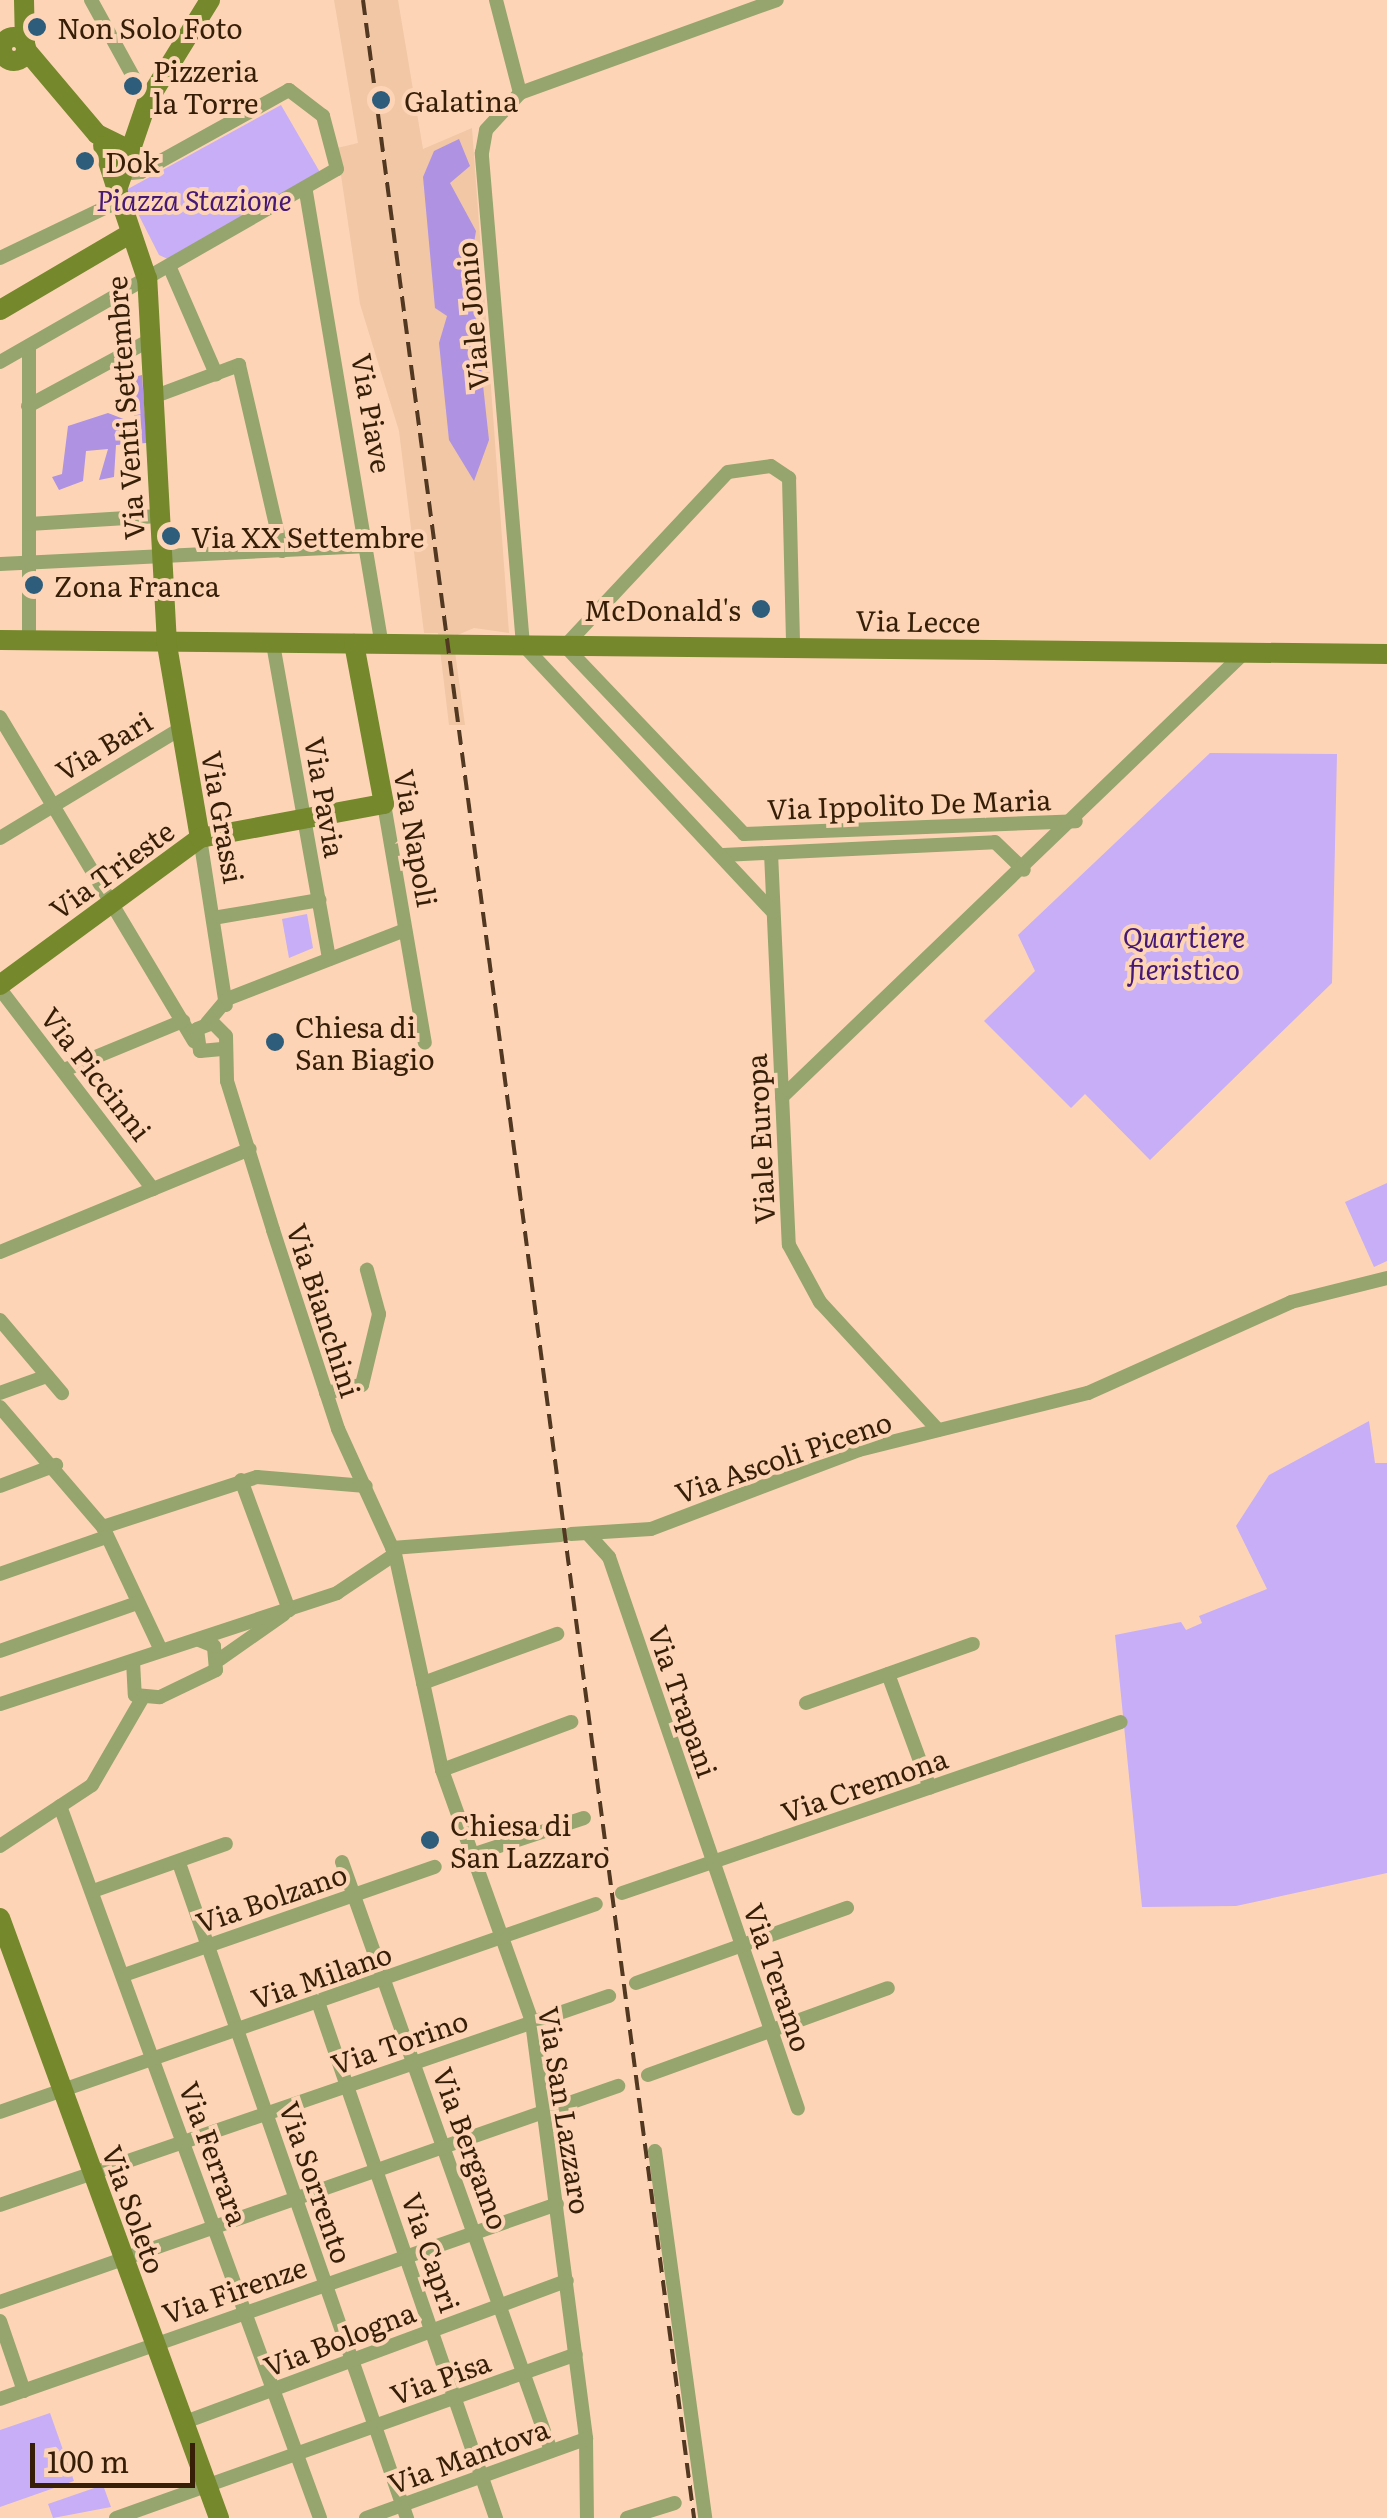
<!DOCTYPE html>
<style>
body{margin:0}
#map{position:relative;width:1387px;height:2518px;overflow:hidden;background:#fdd5b6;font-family:Literata,serif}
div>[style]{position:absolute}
.built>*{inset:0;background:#f1c7a5}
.green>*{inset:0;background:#c7aef6}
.forest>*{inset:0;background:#af92e1}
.street>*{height:14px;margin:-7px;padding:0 7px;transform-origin:7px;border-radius:7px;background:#96a56d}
.secondary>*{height:20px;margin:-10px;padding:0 10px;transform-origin:10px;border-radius:10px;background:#75882b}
.secondary>.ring{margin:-10px;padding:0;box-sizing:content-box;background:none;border:20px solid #75882b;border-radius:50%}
.rail>*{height:4px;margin-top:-2px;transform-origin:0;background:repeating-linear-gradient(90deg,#523820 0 15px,transparent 0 23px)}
.dots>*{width:28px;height:28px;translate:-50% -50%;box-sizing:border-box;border:5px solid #fdd5b6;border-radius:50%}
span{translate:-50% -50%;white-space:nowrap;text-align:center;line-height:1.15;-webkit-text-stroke:8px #fdd5b6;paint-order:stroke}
.poi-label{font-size:28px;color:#361e07}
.left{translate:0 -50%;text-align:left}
.right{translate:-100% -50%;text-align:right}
.park-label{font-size:28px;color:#451975;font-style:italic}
.street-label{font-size:28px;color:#361e07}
.scale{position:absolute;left:30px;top:2443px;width:165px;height:45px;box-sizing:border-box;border:5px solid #361e07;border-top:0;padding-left:12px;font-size:30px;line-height:35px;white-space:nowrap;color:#361e07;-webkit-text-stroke:8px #fdd5b6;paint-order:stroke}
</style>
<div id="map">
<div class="built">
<div style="clip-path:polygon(334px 0,398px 0,423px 149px,472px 128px,509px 633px,474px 628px,453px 637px,465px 725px,449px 725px,438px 633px,424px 633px,399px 431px,360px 304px,337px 148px,358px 143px)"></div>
</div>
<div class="green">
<div style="clip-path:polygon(281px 105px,321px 174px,170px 260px,159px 255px,126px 190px)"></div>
<div style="clip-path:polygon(1210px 753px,1337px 754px,1332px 983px,1150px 1160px,1085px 1094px,1071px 1108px,984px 1021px,1035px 971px,1018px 935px)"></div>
<div style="clip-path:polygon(307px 914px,313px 948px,289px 958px,282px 919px)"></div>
<div style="clip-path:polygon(1387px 1183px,1387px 1261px,1374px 1267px,1345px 1202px)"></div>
<div style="clip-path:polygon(1369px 1421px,1375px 1463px,1387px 1463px,1387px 1873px,1236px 1906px,1142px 1907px,1115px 1635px,1181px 1622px,1186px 1630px,1202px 1623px,1199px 1616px,1267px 1589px,1236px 1526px,1269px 1475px)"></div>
<div style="clip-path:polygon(50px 2413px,74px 2481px,0 2507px,0 2430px)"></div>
<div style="clip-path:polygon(103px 2485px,111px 2507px,53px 2518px,48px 2504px)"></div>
</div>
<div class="forest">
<div style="clip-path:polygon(459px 139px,470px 166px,450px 183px,476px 231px,470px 266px,489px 440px,474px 481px,449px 440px,439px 343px,447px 316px,435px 308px,423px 177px,434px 151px)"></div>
<div style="clip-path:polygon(142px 375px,147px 443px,116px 445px,114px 477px,99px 480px,108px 449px,86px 451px,83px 481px,59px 490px,52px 477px,62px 474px,68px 426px,108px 413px,134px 423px,134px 377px)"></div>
</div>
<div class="street">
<div style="left:91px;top:0;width:116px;rotate:61.2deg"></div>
<div style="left:496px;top:0;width:96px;rotate:75.5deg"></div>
<div style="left:306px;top:192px;width:458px;rotate:80.5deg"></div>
<div style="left:0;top:258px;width:130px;rotate:-25.6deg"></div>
<div style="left:170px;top:268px;width:116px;rotate:66.5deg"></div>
<div style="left:29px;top:346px;width:295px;rotate:90deg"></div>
<div style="left:0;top:362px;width:388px;rotate:-29.8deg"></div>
<div style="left:337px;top:169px;width:55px;rotate:-104.8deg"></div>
<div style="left:323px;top:116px;width:43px;rotate:-142.6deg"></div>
<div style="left:289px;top:90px;width:169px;rotate:151deg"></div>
<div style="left:141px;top:172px;width:20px;rotate:174deg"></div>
<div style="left:153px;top:397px;width:92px;rotate:-20.4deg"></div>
<div style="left:239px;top:365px;width:191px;rotate:77deg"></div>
<div style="left:28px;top:406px;width:139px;rotate:-28.4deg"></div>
<div style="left:29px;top:524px;width:130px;rotate:-3.5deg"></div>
<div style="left:0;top:564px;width:369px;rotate:-2.8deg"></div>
<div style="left:273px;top:644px;width:320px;rotate:79.9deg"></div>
<div style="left:0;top:717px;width:378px;rotate:59.1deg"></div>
<div style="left:384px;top:804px;width:242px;rotate:80.3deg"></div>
<div style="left:744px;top:834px;width:260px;rotate:-133.6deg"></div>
<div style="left:565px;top:646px;width:238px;rotate:-46.9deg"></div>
<div style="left:728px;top:472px;width:43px;rotate:-7.9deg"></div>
<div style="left:771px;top:466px;width:22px;rotate:34deg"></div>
<div style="left:789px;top:478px;width:168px;rotate:88.6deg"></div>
<div style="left:744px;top:834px;width:332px;rotate:-2.2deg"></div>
<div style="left:0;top:838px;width:210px;rotate:-31.2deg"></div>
<div style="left:200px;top:838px;width:169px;rotate:81.2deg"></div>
<div style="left:771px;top:853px;width:392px;rotate:87.4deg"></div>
<div style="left:789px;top:1245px;width:65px;rotate:61.5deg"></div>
<div style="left:820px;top:1302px;width:174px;rotate:47.3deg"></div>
<div style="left:723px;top:855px;width:272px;rotate:-2.7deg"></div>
<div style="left:995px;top:842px;width:40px;rotate:44deg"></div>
<div style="left:773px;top:912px;width:366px;rotate:-133.1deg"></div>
<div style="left:523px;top:645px;width:494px;rotate:-94.8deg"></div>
<div style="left:482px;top:153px;width:23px;rotate:-80deg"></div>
<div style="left:486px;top:130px;width:50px;rotate:-47.4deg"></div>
<div style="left:520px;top:93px;width:273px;rotate:-19.9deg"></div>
<div style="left:213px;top:918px;width:108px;rotate:-9.6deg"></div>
<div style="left:0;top:989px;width:252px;rotate:52.6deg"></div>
<div style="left:207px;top:1023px;width:31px;rotate:-50deg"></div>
<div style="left:227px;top:999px;width:191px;rotate:-21.2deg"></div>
<div style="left:222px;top:1049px;width:22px;rotate:175deg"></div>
<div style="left:200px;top:1051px;width:22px;rotate:-98deg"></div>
<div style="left:197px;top:1029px;width:17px;rotate:-21deg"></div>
<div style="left:213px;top:1023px;width:18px;rotate:45deg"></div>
<div style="left:226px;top:1036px;width:45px;rotate:88.7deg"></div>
<div style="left:227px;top:1081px;width:156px;rotate:72.8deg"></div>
<div style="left:273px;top:1230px;width:209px;rotate:71.9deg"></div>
<div style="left:338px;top:1429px;width:137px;rotate:65.5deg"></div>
<div style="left:395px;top:1554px;width:221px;rotate:77.7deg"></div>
<div style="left:442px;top:1770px;width:268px;rotate:70.3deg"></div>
<div style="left:532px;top:2022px;width:420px;rotate:82.6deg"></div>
<div style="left:586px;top:2439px;width:79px;rotate:89.3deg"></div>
<div style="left:64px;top:1070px;width:129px;rotate:-22.4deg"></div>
<div style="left:782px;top:1097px;width:642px;rotate:-43.86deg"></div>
<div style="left:0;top:1252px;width:270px;rotate:-22.4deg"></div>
<div style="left:0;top:1320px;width:96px;rotate:49.7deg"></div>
<div style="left:0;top:1393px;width:50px;rotate:-19.9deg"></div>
<div style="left:326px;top:1393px;width:37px;rotate:-13deg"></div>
<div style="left:362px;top:1385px;width:73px;rotate:-76.5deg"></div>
<div style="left:379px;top:1314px;width:46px;rotate:-105.3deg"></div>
<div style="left:0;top:1407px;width:158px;rotate:49.4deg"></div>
<div style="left:103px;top:1527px;width:134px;rotate:64.8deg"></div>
<div style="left:241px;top:1480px;width:139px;rotate:69.7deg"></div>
<div style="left:0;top:1486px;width:60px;rotate:-20.6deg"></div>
<div style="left:103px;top:1527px;width:162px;rotate:-18deg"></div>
<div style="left:257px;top:1477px;width:109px;rotate:4.7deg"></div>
<div style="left:571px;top:1534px;width:80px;rotate:-3.6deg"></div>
<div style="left:651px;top:1529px;width:222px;rotate:-20.8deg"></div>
<div style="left:859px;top:1450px;width:236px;rotate:-14deg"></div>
<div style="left:1088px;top:1393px;width:222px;rotate:-24.1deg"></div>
<div style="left:1291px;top:1302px;width:99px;rotate:-14deg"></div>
<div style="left:589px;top:1535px;width:30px;rotate:48deg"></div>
<div style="left:609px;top:1557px;width:583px;rotate:71.1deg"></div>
<div style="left:392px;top:1548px;width:169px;rotate:-4.4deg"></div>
<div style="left:0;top:1574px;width:112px;rotate:-19.2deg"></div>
<div style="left:0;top:1651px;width:145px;rotate:-19.3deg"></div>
<div style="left:220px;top:1659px;width:78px;rotate:-35.1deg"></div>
<div style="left:133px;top:1661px;width:34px;rotate:87deg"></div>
<div style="left:135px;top:1695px;width:25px;rotate:5deg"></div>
<div style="left:160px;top:1697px;width:62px;rotate:-25.7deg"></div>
<div style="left:216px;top:1670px;width:24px;rotate:-95deg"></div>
<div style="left:214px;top:1646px;width:16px;rotate:-158deg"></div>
<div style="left:888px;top:1674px;width:121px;rotate:69.8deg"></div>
<div style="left:423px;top:1683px;width:143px;rotate:-20.1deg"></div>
<div style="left:806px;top:1703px;width:177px;rotate:-19.5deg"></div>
<div style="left:0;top:1704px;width:355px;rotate:-18.2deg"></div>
<div style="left:337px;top:1593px;width:70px;rotate:-33.9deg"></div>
<div style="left:442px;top:1770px;width:138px;rotate:-20.4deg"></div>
<div style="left:60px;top:1806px;width:758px;rotate:69.94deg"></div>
<div style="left:0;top:1846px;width:110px;rotate:-33.5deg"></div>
<div style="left:92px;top:1785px;width:102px;rotate:-59.9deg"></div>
<div style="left:469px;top:1856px;width:121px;rotate:-18.3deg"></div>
<div style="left:342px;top:1862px;width:625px;rotate:70.46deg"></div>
<div style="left:179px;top:1863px;width:694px;rotate:70.81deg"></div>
<div style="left:93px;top:1891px;width:141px;rotate:-19.5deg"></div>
<div style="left:622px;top:1893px;width:527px;rotate:-18.92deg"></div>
<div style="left:124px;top:1975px;width:329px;rotate:-19.2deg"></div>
<div style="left:636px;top:1983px;width:224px;rotate:-19.6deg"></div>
<div style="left:318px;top:2002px;width:546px;rotate:70.97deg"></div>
<div style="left:648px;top:2075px;width:255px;rotate:-19.9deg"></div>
<div style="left:0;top:2112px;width:631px;rotate:-19.24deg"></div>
<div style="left:655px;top:2151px;width:370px;rotate:82.2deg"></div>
<div style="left:0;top:2205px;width:644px;rotate:-18.94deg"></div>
<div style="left:0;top:2302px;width:655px;rotate:-19.27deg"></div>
<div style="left:0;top:2321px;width:74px;rotate:71.1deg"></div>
<div style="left:0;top:2399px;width:590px;rotate:-19.29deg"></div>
<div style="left:185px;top:2422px;width:407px;rotate:-20.3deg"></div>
<div style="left:116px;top:2518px;width:488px;rotate:-19.6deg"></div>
<div style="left:366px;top:2518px;width:234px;rotate:-19.8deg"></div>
<div style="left:627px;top:2518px;width:50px;rotate:-17.4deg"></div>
</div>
<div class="secondary">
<div style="left:24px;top:0;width:44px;rotate:88.7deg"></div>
<div class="ring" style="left:2px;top:37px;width:4px;height:4px"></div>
<div style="left:26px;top:50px;width:110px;rotate:49.8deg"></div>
<div style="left:97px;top:134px;width:34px;rotate:26deg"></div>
<div style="left:103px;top:146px;width:46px;rotate:72.3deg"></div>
<div style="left:0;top:310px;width:148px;rotate:-30.4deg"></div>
<div style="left:0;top:640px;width:1387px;rotate:0.58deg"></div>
<div style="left:200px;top:838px;width:197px;rotate:-99.7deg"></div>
<div style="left:167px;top:644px;width:366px;rotate:-93.1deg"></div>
<div style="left:147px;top:279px;width:94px;rotate:-108.6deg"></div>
<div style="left:117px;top:190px;width:93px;rotate:-71.2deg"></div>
<div style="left:147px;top:102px;width:120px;rotate:-58.3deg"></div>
<div style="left:0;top:985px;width:248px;rotate:-36.3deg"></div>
<div style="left:200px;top:838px;width:187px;rotate:-10.5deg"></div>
<div style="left:384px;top:804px;width:163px;rotate:-100.6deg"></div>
<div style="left:0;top:1918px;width:639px;rotate:69.95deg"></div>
</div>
<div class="rail">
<div style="left:363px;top:0;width:2540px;rotate:82.51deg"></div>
</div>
<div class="dots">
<div style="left:37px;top:27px;background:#2e5d7c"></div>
<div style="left:133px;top:86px;background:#2e5d7c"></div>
<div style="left:381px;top:100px;background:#2e5d7c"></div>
<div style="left:85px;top:161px;background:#2e5d7c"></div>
<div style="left:171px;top:536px;background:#2e5d7c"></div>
<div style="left:34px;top:585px;background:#2e5d7c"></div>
<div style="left:761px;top:609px;background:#2e5d7c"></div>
<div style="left:275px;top:1042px;background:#2e5d7c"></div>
<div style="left:430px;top:1840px;background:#2e5d7c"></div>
</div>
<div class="poi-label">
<span class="left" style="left:57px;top:27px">Non Solo Foto</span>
<span class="left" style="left:153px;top:86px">Pizzeria<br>la Torre</span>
<span class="left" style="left:404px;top:100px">Galatina</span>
<span class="left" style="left:105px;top:161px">Dok</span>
<span class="left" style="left:191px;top:536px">Via XX Settembre</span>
<span class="left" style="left:54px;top:585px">Zona Franca</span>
<span class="right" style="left:741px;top:609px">McDonald's</span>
<span class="left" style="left:295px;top:1042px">Chiesa di<br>San Biagio</span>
<span class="left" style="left:450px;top:1840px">Chiesa di<br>San Lazzaro</span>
</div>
<div class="park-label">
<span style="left:194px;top:199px">Piazza Stazione</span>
<span style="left:1184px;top:952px">Quartiere<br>fieristico</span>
</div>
<div class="street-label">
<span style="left:471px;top:316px;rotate:-95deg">Viale Jonio</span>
<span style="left:124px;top:408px;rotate:-94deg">Via Venti Settembre</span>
<span style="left:373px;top:413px;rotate:80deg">Via Piave</span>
<span style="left:918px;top:620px;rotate:1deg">Via Lecce</span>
<span style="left:103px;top:745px;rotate:-31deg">Via Bari</span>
<span style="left:326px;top:797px;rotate:80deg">Via Pavia</span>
<span style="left:909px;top:803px;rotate:-2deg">Via Ippolito De Maria</span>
<span style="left:224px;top:817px;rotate:80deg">Via Grassi</span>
<span style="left:417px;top:838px;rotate:80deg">Via Napoli</span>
<span style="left:111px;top:869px;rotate:-36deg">Via Trieste</span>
<span style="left:97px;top:1073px;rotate:52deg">Via Piccinni</span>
<span style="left:759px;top:1139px;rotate:-93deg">Viale Europa</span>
<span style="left:325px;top:1310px;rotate:72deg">Via Bianchini</span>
<span style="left:783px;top:1456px;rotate:-19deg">Via Ascoli Piceno</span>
<span style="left:684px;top:1701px;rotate:71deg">Via Trapani</span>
<span style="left:864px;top:1784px;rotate:-19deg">Via Cremona</span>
<span style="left:271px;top:1897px;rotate:-19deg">Via Bolzano</span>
<span style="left:321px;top:1975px;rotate:-19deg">Via Milano</span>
<span style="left:779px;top:1977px;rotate:71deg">Via Teramo</span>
<span style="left:399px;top:2041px;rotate:-19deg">Via Torino</span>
<span style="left:566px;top:2110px;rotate:81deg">Via San Lazzaro</span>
<span style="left:472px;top:2148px;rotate:70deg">Via Bergamo</span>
<span style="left:215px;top:2153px;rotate:70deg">Via Ferrara</span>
<span style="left:317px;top:2182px;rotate:71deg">Via Sorrento</span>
<span style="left:135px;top:2209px;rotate:70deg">Via Soleto</span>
<span style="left:432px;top:2252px;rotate:71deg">Via Capri</span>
<span style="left:234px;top:2289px;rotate:-19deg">Via Firenze</span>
<span style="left:339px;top:2338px;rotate:-21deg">Via Bologna</span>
<span style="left:440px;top:2377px;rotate:-20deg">Via Pisa</span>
<span style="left:468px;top:2455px;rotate:-20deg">Via Mantova</span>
</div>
<div class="scale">100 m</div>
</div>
